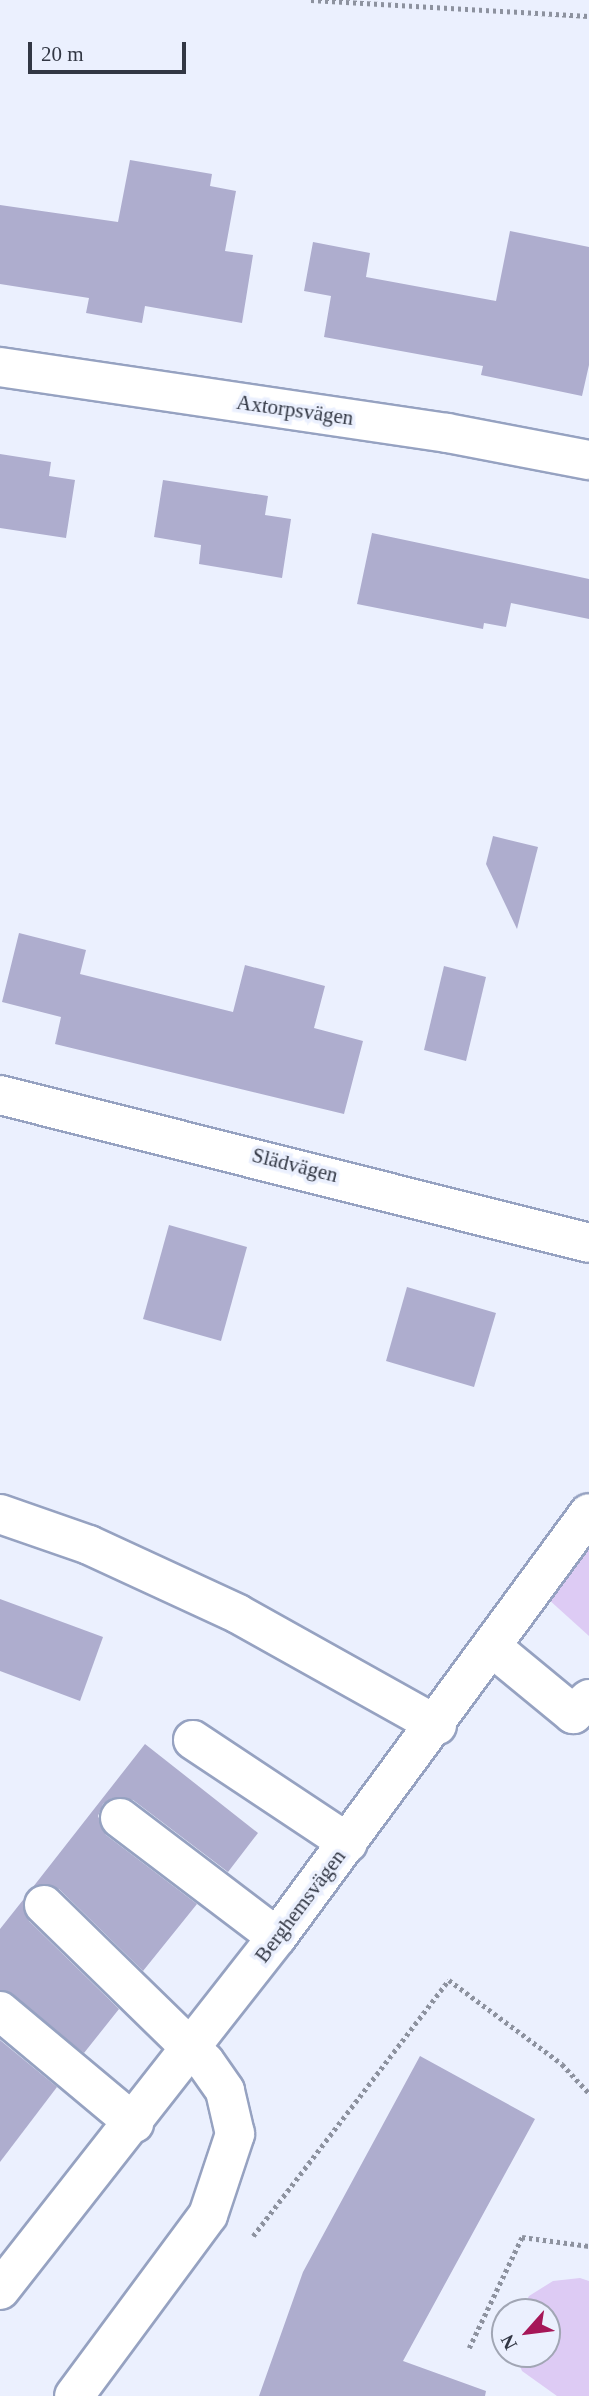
<!DOCTYPE html>
<meta charset="utf-8">
<style>
body{margin:0}
#map{position:relative;width:589px;height:2396px;overflow:hidden;background:#ebf0fe;font-family:"Times New Roman",serif}
div>[style]{position:absolute}
.green>*{inset:0;background:#ddcbf4}
.building>*{inset:0;background:#aeadce}
.path>*{height:4.5px;margin-top:-2.25px;transform-origin:0;background:repeating-linear-gradient(90deg,#8d929f 0 3.5px,transparent 0 7px)}
.roads{filter:drop-shadow(2px 0 #96a2c1) drop-shadow(-2px 0 #96a2c1) drop-shadow(0 2px #96a2c1) drop-shadow(0 -2px #96a2c1)}
.minor>*{height:38px;margin:-19px;padding:0 19px;transform-origin:19px;border-radius:19px;background:#fff}
span{translate:-50% -50%;white-space:nowrap;text-align:center;line-height:1.15;-webkit-text-stroke:7px #ebf0fe;paint-order:stroke}
.street-label{font-size:21px;color:#323744}
.north{position:absolute;left:491px;top:2298px;width:70px;height:70px;box-sizing:border-box;background:#ebf0fe;border:2px solid #a1a6b4;border-radius:50%;rotate:242deg;font-size:19px;font-weight:700;line-height:28px;text-align:center;color:#323744}
.north::after{content:'';display:block;margin:auto;width:24px;height:32px;background:#a61758;clip-path:polygon(50% 0,100% 100%,50% 72%,0 100%)}
.scale{position:absolute;left:28px;top:42px;width:158px;height:32px;box-sizing:border-box;border:4px solid #323744;border-top:0;padding-left:9px;font-size:21px;line-height:24px;white-space:nowrap;color:#323744;-webkit-text-stroke:5px #ebf0fe;paint-order:stroke}
</style>
<div id="map">
<div class="green">
<div style="clip-path:polygon(589px 1513px,589px 1636px,537px 1589px)"></div>
<div style="clip-path:polygon(580px 2278px,589px 2281px,589px 2396px,557px 2396px,522px 2371px,515px 2354px,547px 2354px,547px 2312px,520px 2312px,529px 2296px,553px 2281px)"></div>
</div>
<div class="building">
<div style="clip-path:polygon(130px 160px,212px 174px,210px 186px,236px 191px,225px 251px,253px 255px,242px 323px,145px 306px,142px 323px,86px 313px,89px 298px,0 284px,0 205px,118px 222px)"></div>
<div style="clip-path:polygon(510px 231px,589px 247px,589px 365px,582px 396px,481px 375px,483px 366px,324px 337px,331px 296px,304px 291px,313px 242px,370px 253px,366px 277px,496px 301px)"></div>
<div style="clip-path:polygon(0 454px,51px 462px,49px 476px,75px 480px,66px 538px,0 528px)"></div>
<div style="clip-path:polygon(163px 480px,268px 496px,265px 515px,291px 519px,282px 578px,199px 564px,201px 545px,154px 537px)"></div>
<div style="clip-path:polygon(372px 533px,589px 579px,589px 619px,511px 603px,506px 627px,484px 623px,483px 629px,357px 604px)"></div>
<div style="clip-path:polygon(493px 836px,538px 847px,517px 929px,486px 864px)"></div>
<div style="clip-path:polygon(19px 933px,86px 950px,80px 974px,233px 1012px,245px 965px,325px 986px,314px 1028px,363px 1041px,344px 1114px,55px 1044px,61px 1017px,2px 1002px)"></div>
<div style="clip-path:polygon(444px 966px,486px 977px,466px 1061px,424px 1050px)"></div>
<div style="clip-path:polygon(169px 1225px,247px 1247px,221px 1341px,143px 1319px)"></div>
<div style="clip-path:polygon(407px 1287px,496px 1313px,474px 1387px,386px 1361px)"></div>
<div style="clip-path:polygon(0 1599px,103px 1637px,80px 1701px,0 1671px)"></div>
<div style="clip-path:polygon(145px 1744px,258px 1833px,228px 1872px,133px 1800px,112px 1798px,103px 1804px,98px 1816px,106px 1835px,197px 1904px,143px 1971px,59px 1889px,33px 1887px)"></div>
<div style="clip-path:polygon(23px 1900px,29px 1921px,119px 2009px,84px 2053px,0 1990px,0 1929px)"></div>
<div style="clip-path:polygon(0 2040px,57px 2087px,0 2162px)"></div>
<div style="clip-path:polygon(420px 2056px,535px 2119px,403px 2361px,486px 2391px,485px 2396px,259px 2396px,303px 2272px)"></div>
</div>
<div class="path">
<div style="left:311px;top:0;width:278px;rotate:3.3deg"></div>
<div style="left:253px;top:2236px;width:322px;rotate:-52.6deg"></div>
<div style="left:449px;top:1980px;width:141px;rotate:36.6deg"></div>
<div style="left:562px;top:2064px;width:40px;rotate:47deg"></div>
<div style="left:469px;top:2348px;width:123px;rotate:-64.5deg"></div>
<div style="left:522px;top:2237px;width:68px;rotate:7.7deg"></div>
</div>
<div class="roads">
<div class="minor">
<div style="left:0;top:367px;width:452px;rotate:8.4deg"></div>
<div style="left:447px;top:433px;width:145px;rotate:10.8deg"></div>
<div style="left:0;top:1095px;width:607px;rotate:14.1deg"></div>
<div style="left:0;top:1514px;width:94px;rotate:19.2deg"></div>
<div style="left:89px;top:1545px;width:164px;rotate:24.8deg"></div>
<div style="left:238px;top:1614px;width:228px;rotate:29.2deg"></div>
<div style="left:493px;top:1648px;width:104px;rotate:39.5deg"></div>
<div style="left:573px;top:1714px;width:22px;rotate:-43deg"></div>
<div style="left:193px;top:1740px;width:186px;rotate:33.6deg"></div>
<div style="left:120px;top:1818px;width:197px;rotate:37.2deg"></div>
<div style="left:44px;top:1905px;width:225px;rotate:44.3deg"></div>
<div style="left:205px;top:2062px;width:35px;rotate:55deg"></div>
<div style="left:225px;top:2091px;width:44px;rotate:76.9deg"></div>
<div style="left:235px;top:2134px;width:85px;rotate:108.4deg"></div>
<div style="left:208px;top:2215px;width:225px;rotate:126.5deg"></div>
<div style="left:0;top:2011px;width:175px;rotate:39.9deg"></div>
<div style="left:0;top:2290px;width:449px;rotate:-51.9deg"></div>
<div style="left:277px;top:1937px;width:526px;rotate:-53.65deg"></div>
</div>
</div>
<div class="street-label">
<span style="left:295px;top:410px;rotate:8deg">Axtorpsvägen</span>
<span style="left:295px;top:1165px;rotate:14deg">Slädvägen</span>
<span style="left:300px;top:1906px;rotate:-53deg">Berghemsvägen</span>
</div>
<div class="north">N</div>
<div class="scale">20 m</div>
</div>
